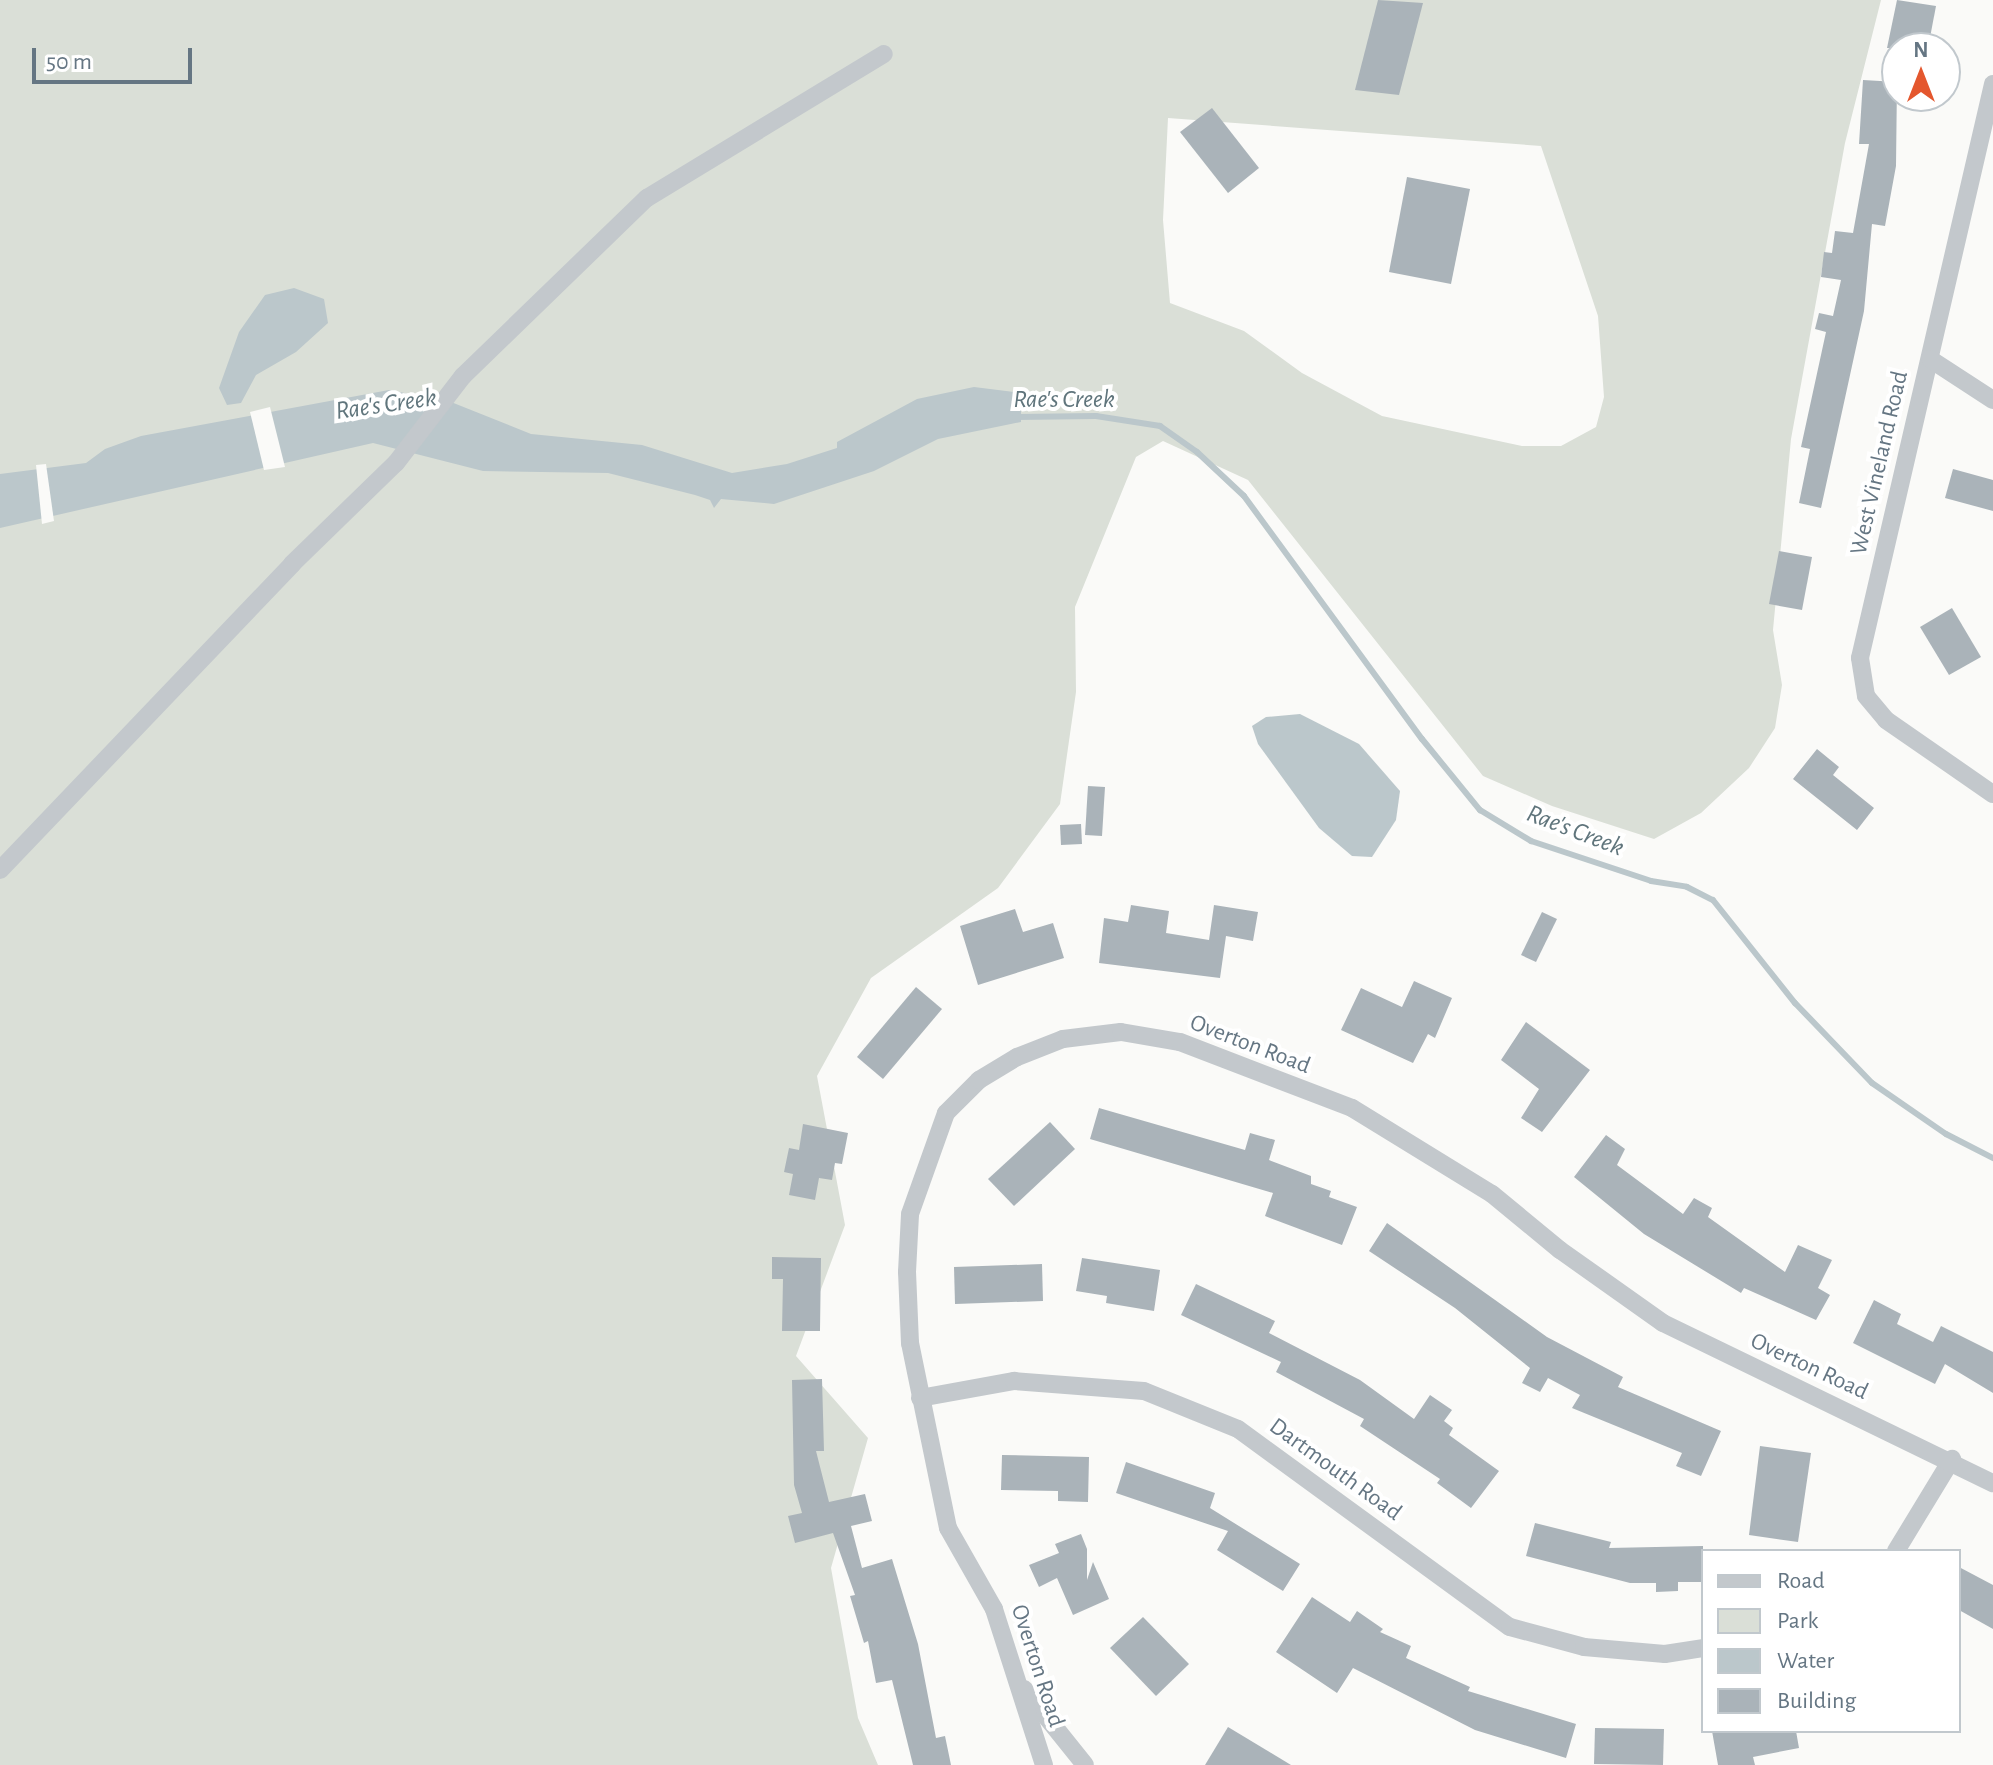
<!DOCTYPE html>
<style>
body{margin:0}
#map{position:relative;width:1993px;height:1765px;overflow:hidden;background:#fafaf8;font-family:"Alegreya Sans",sans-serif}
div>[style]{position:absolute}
.green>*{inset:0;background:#dadfd7}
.water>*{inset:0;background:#bbc7cb}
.pier>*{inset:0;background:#fafaf8}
.stream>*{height:6px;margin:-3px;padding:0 3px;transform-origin:3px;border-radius:3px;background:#bbc7cb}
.building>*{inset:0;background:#aab3b9}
.minor>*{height:18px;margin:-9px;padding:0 9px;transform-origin:9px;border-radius:9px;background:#c3c8cc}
span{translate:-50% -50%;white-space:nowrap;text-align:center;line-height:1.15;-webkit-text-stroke:8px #fff;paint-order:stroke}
.street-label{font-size:24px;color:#657683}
.water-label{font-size:26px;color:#60757c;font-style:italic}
.legend{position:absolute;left:1701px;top:1549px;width:260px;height:184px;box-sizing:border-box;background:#fff;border:2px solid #c1c8cd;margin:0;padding:10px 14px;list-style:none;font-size:24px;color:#657683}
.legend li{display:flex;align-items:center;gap:16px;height:40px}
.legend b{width:40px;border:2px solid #c1c8cd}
.north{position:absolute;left:1881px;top:32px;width:80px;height:80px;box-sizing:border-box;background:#fff;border:2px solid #c1c8cd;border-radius:50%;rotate:0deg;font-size:22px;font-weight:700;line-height:32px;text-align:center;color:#657683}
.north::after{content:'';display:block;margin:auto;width:28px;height:36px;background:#e4572e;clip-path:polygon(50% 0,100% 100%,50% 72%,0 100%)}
.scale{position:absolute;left:32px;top:48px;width:160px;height:36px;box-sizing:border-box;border:4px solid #657683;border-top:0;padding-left:10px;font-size:24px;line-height:28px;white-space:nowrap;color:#657683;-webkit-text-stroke:6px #fff;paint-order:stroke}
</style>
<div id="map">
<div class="green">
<div style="clip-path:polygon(evenodd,0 0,1881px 0,1845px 143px,1791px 439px,1773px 630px,1782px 685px,1775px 728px,1749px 768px,1701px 813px,1654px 839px,1552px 806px,1483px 776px,1248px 480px,1163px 441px,1136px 457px,1075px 607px,1076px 692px,1060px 804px,998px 888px,871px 978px,817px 1076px,845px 1225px,796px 1356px,868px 1438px,831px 1568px,858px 1718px,878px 1765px,0 1765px,0 0,1168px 118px,1541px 146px,1598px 316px,1604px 397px,1596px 427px,1561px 446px,1522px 446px,1382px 416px,1302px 373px,1244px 331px,1170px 303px,1163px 220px,1168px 118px)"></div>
</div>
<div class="water">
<div style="clip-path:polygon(294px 288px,324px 299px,328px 323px,296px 352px,256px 375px,241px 403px,227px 405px,219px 388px,239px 332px,265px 295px)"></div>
<div style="clip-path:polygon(974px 387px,1021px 393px,1021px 422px,938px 439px,874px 471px,774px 504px,721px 499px,714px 508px,710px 500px,695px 495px,608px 473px,483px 471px,373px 443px,0 528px,0 474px,86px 463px,105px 449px,141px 436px,389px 390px,451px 402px,531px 434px,642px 445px,732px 473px,787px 464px,837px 448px,837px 442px,917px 399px)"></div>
<div style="clip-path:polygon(1300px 714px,1359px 744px,1400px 791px,1396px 820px,1372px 857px,1352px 856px,1319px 828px,1258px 744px,1252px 726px,1266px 717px)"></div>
</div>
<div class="pier">
<div style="clip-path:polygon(270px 407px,285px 467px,264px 470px,250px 412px)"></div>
<div style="clip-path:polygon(46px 464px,54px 521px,42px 524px,36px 465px)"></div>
</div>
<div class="stream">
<div style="left:1015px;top:417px;width:81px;rotate:-0.7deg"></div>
<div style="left:1096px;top:416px;width:65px;rotate:8.9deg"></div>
<div style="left:1160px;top:426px;width:45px;rotate:35.1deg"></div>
<div style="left:1197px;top:452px;width:64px;rotate:43.1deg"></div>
<div style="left:1244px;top:496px;width:301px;rotate:53.8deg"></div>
<div style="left:1422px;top:739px;width:92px;rotate:50.8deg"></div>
<div style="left:1480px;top:810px;width:60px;rotate:31.3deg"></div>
<div style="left:1531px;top:841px;width:126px;rotate:18.4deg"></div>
<div style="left:1651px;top:881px;width:36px;rotate:9deg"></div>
<div style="left:1687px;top:887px;width:29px;rotate:27deg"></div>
<div style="left:1713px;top:900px;width:132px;rotate:51.5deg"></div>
<div style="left:1795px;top:1003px;width:111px;rotate:46.1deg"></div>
<div style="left:1872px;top:1083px;width:90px;rotate:34.6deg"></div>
<div style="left:1946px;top:1134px;width:53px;rotate:27.1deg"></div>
</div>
<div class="building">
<div style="clip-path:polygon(1378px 0,1423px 3px,1399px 95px,1355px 90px)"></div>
<div style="clip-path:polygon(1897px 0,1936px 6px,1928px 48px,1887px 48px)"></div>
<div style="clip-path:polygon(1863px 80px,1897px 82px,1896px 166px,1885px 226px,1872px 224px,1864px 311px,1821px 508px,1799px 503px,1810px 449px,1801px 447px,1826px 332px,1815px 329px,1819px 313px,1833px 316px,1841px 280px,1821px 277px,1824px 252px,1832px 253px,1835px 231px,1853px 233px,1869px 144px,1859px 144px)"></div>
<div style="clip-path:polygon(1212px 108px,1259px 168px,1228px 193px,1180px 132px)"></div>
<div style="clip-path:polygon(1407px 177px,1470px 189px,1451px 284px,1389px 272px)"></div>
<div style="clip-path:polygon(1953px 469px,1993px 480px,1993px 511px,1945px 498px)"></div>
<div style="clip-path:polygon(1779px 551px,1812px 557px,1802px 610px,1769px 604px)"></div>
<div style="clip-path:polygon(1952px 608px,1981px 657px,1949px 675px,1920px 627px)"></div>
<div style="clip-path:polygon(1817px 749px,1839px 767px,1833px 775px,1874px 808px,1857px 830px,1793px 779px)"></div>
<div style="clip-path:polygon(1088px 786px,1105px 787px,1102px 836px,1085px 835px)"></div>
<div style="clip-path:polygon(1081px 824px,1082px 844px,1061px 845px,1060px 825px)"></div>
<div style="clip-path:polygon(1131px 905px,1169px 911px,1166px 933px,1209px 940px,1214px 905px,1258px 912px,1253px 941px,1226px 936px,1220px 978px,1099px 963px,1104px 918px,1128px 922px)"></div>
<div style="clip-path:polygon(1015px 909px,1023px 932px,1053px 923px,1064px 958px,978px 985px,960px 926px)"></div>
<div style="clip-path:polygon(1542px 912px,1557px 919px,1536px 962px,1521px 955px)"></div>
<div style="clip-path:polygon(1414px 981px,1452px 998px,1435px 1038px,1428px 1034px,1413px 1063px,1341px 1030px,1361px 988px,1402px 1007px)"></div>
<div style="clip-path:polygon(916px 987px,942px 1009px,883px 1079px,857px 1057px)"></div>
<div style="clip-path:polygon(1526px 1022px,1590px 1070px,1542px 1132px,1521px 1118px,1539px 1089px,1501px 1060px)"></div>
<div style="clip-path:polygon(1099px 1108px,1245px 1150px,1250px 1133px,1275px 1140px,1269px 1160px,1311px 1176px,1311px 1184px,1331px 1191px,1329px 1197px,1357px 1207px,1342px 1245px,1265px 1216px,1273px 1193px,1090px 1139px)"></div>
<div style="clip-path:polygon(1050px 1122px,1075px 1149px,1014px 1206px,988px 1179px)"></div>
<div style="clip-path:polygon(803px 1124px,848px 1133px,842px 1164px,835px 1163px,832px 1180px,819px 1178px,815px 1200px,789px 1195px,793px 1174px,784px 1172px,789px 1148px,799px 1150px)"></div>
<div style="clip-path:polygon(1606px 1135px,1625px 1149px,1617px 1165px,1683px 1214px,1694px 1198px,1712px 1208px,1708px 1217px,1785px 1272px,1798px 1245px,1832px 1260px,1818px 1288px,1830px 1295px,1816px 1320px,1744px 1288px,1741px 1293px,1644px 1234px,1574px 1177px)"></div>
<div style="clip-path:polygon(1387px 1223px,1547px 1337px,1623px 1377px,1618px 1387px,1721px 1431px,1701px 1476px,1676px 1466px,1682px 1453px,1572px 1408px,1580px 1395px,1548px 1378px,1540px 1392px,1522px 1383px,1530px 1368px,1455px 1308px,1369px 1251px)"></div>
<div style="clip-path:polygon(772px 1257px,821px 1258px,820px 1331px,782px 1331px,783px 1279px,772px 1279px)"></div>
<div style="clip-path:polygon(1082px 1258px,1160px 1270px,1154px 1311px,1106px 1303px,1107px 1296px,1076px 1291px)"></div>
<div style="clip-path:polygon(1042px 1264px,1043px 1301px,955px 1304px,954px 1267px)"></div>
<div style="clip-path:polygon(1196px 1284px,1275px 1321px,1269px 1333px,1360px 1380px,1414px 1419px,1430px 1395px,1452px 1410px,1444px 1421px,1453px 1428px,1449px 1435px,1499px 1471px,1471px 1508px,1437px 1483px,1440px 1479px,1360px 1426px,1364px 1419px,1276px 1372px,1281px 1362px,1181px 1315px)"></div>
<div style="clip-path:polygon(1874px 1300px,1901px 1314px,1897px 1324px,1933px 1342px,1941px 1326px,1993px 1352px,1993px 1393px,1945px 1364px,1935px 1384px,1853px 1343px)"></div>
<div style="clip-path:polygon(822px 1379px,824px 1451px,816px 1451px,829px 1502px,865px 1494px,872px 1521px,851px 1526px,862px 1568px,892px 1559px,918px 1644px,936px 1738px,945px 1736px,951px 1765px,913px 1765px,892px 1680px,876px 1683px,868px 1641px,864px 1643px,850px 1596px,855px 1595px,833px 1533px,795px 1543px,788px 1516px,802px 1513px,794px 1485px,792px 1380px)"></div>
<div style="clip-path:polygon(1760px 1446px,1811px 1453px,1798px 1542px,1749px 1535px)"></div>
<div style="clip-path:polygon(1002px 1455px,1089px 1457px,1088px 1502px,1058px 1501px,1058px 1491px,1001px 1490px)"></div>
<div style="clip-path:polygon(1126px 1462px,1215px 1493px,1210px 1508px,1300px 1564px,1283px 1591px,1217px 1550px,1228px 1531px,1116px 1493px)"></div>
<div style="clip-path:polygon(1535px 1523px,1611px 1542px,1609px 1548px,1703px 1546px,1703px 1582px,1678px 1582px,1678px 1591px,1656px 1592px,1656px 1583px,1630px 1583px,1526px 1556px)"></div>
<div style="clip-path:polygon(1081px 1534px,1087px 1549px,1087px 1580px,1093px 1562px,1109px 1599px,1073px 1615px,1057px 1578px,1039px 1587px,1029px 1565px,1059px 1553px,1055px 1544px)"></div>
<div style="clip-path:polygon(1959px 1567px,1993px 1585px,1993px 1629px,1959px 1610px)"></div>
<div style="clip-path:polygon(1312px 1597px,1350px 1622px,1357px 1611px,1383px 1629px,1380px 1632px,1411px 1646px,1406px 1658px,1470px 1687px,1468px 1691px,1576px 1724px,1566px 1758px,1475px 1730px,1353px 1668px,1337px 1693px,1276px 1652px)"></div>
<div style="clip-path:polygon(1143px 1617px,1189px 1664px,1156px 1696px,1110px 1648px)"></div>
<div style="clip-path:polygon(1228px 1727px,1291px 1765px,1205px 1765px)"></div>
<div style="clip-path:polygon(1595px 1728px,1664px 1729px,1663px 1765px,1594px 1764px)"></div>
<div style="clip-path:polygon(1712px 1731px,1796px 1731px,1799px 1748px,1753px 1757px,1755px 1765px,1718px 1765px)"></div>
</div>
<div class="minor">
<div style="left:1993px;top:84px;width:589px;rotate:103.05deg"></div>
<div style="left:1860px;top:658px;width:38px;rotate:81deg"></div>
<div style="left:1866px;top:696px;width:31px;rotate:50deg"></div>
<div style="left:1886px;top:720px;width:130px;rotate:34.7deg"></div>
<div style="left:1930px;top:359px;width:75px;rotate:33.1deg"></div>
<div style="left:0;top:870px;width:423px;rotate:-46.3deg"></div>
<div style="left:292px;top:564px;width:145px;rotate:-44.2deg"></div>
<div style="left:396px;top:463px;width:110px;rotate:-52.4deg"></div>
<div style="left:463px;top:376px;width:256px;rotate:-44.1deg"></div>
<div style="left:647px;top:198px;width:277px;rotate:-31.3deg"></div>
<div style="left:920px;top:1398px;width:96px;rotate:-10.3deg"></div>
<div style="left:1014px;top:1381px;width:130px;rotate:4.4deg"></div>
<div style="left:1144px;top:1391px;width:101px;rotate:22deg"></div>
<div style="left:1238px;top:1429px;width:336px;rotate:36.1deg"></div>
<div style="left:1510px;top:1627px;width:77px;rotate:15.1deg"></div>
<div style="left:1584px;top:1647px;width:81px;rotate:4.9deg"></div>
<div style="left:1665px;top:1654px;width:38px;rotate:-9deg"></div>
<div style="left:1896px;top:1551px;width:108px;rotate:-58.7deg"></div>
<div style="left:1024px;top:1689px;width:97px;rotate:51.2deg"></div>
<div style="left:1044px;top:1765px;width:164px;rotate:-107.8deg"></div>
<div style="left:994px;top:1609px;width:93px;rotate:-119.6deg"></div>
<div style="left:948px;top:1528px;width:189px;rotate:-101.6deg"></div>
<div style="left:910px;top:1343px;width:71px;rotate:-92.4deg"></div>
<div style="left:907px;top:1272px;width:58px;rotate:-87deg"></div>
<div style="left:910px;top:1214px;width:107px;rotate:-70.4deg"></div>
<div style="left:946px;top:1113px;width:47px;rotate:-45deg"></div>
<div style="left:979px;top:1080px;width:44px;rotate:-31.2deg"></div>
<div style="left:1017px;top:1057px;width:49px;rotate:-21.4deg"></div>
<div style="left:1063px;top:1039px;width:58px;rotate:-6.9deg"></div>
<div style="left:1121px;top:1032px;width:60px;rotate:9.6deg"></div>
<div style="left:1180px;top:1042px;width:184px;rotate:21deg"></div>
<div style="left:1352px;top:1108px;width:164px;rotate:31.6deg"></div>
<div style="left:1492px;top:1194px;width:88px;rotate:39.5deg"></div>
<div style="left:1560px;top:1250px;width:126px;rotate:35.3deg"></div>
<div style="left:1663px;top:1323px;width:367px;rotate:25.9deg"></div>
</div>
<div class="street-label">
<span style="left:1880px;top:463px;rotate:-77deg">West Vineland Road</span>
<span style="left:1250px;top:1045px;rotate:21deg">Overton Road</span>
<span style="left:1809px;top:1367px;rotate:25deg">Overton Road</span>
<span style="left:1335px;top:1470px;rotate:36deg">Dartmouth Road</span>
<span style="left:1037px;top:1666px;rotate:72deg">Overton Road</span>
</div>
<div class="water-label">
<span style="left:1064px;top:400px">Rae's Creek</span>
<span style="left:386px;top:405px;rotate:-8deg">Rae's Creek</span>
<span style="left:1575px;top:831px;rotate:21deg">Rae's Creek</span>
</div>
<ul class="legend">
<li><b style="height:10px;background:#c3c8cc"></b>Road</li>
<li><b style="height:22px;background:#dadfd7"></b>Park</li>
<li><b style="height:22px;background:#bbc7cb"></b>Water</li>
<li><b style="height:22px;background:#aab3b9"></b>Building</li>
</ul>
<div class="north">N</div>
<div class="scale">50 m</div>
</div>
